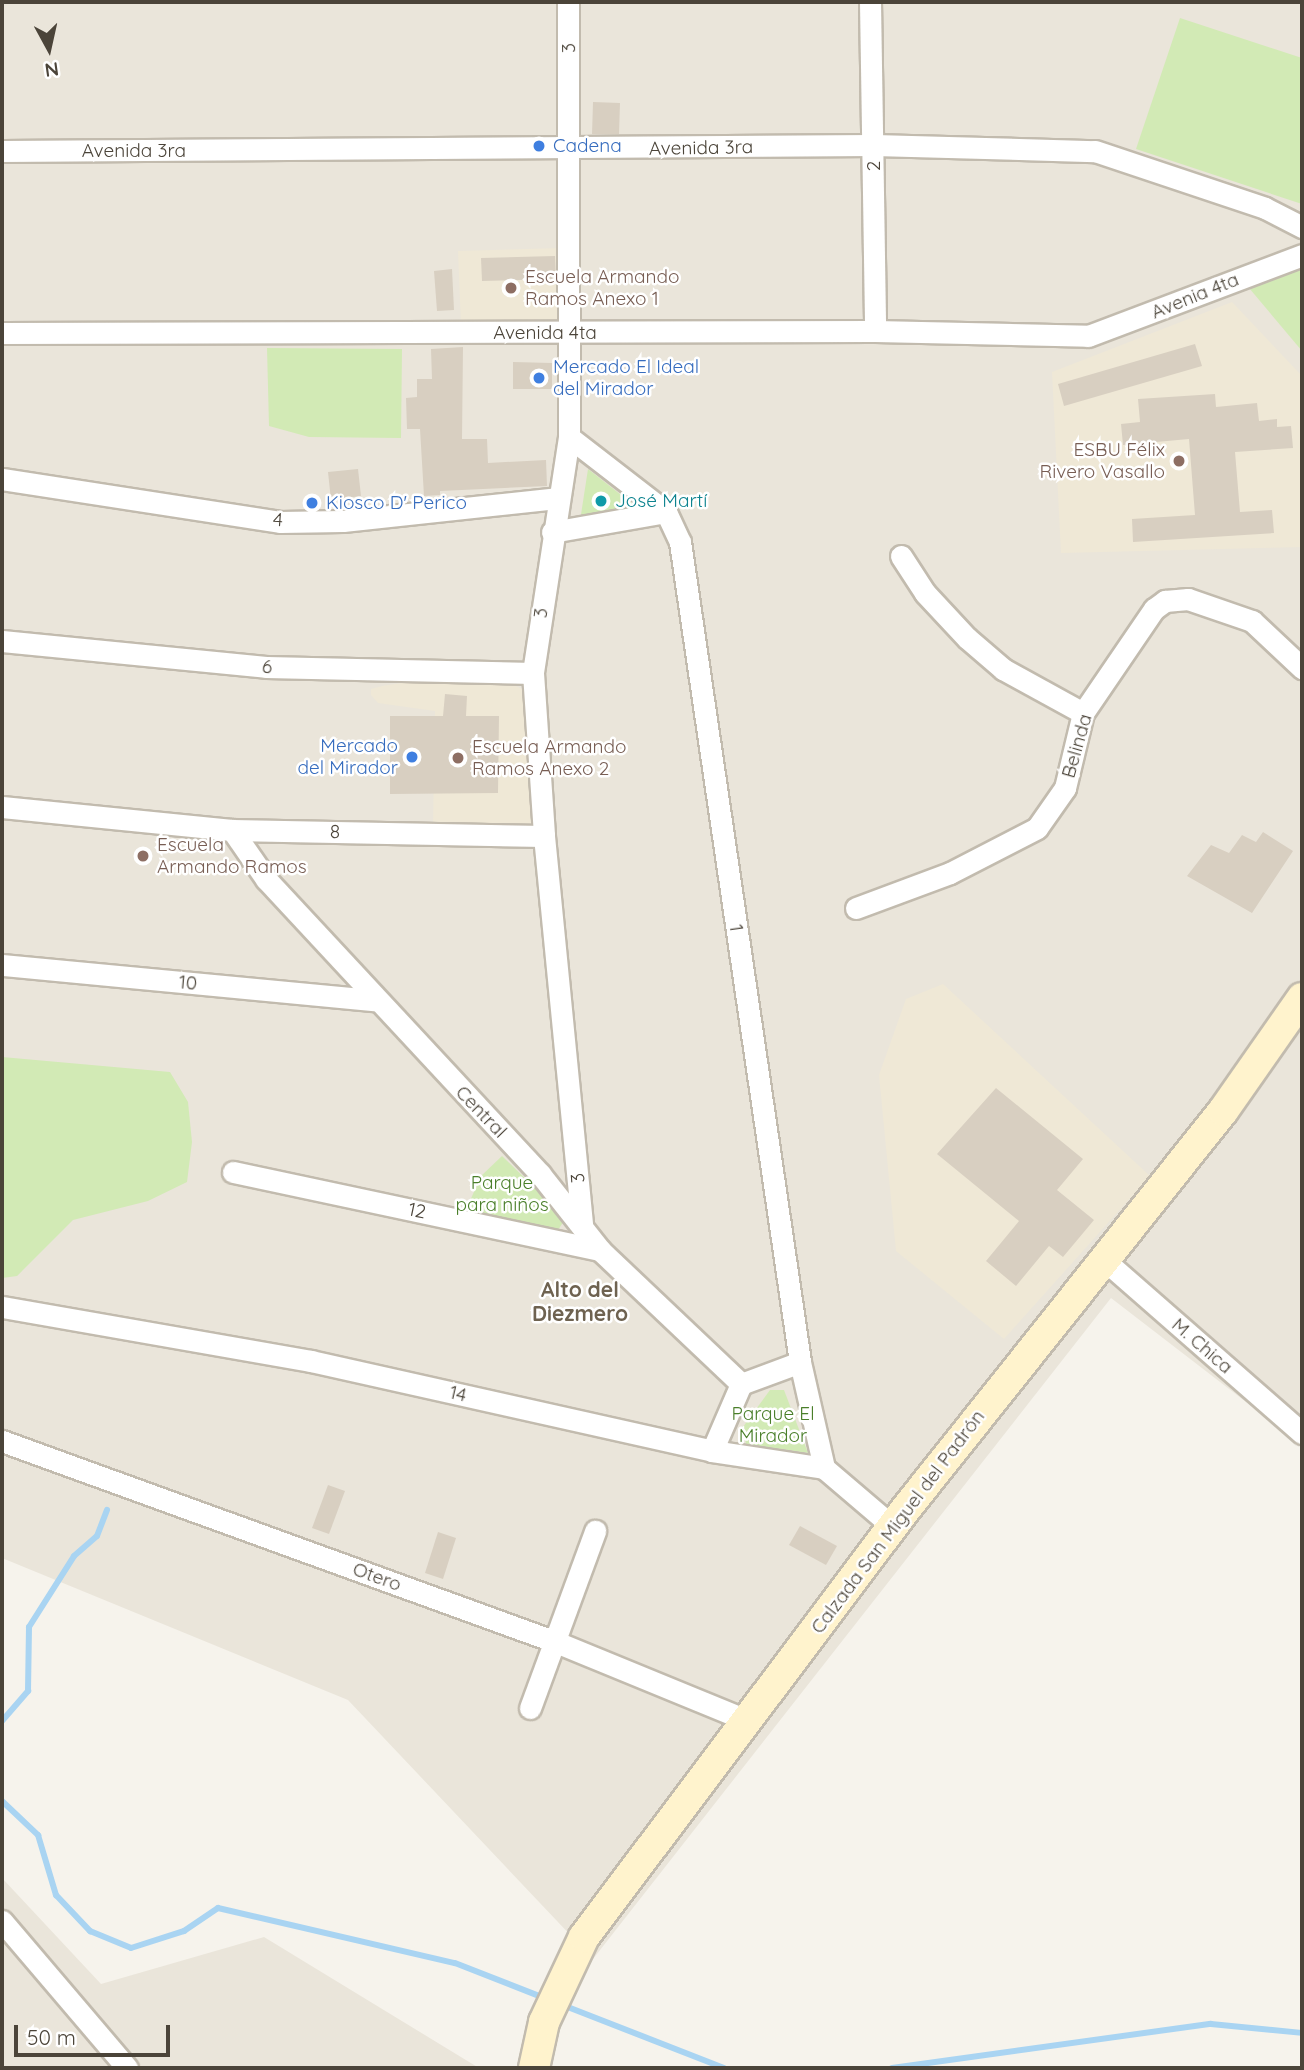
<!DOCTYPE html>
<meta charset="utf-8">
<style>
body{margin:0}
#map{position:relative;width:1304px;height:2070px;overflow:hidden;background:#f6f3ec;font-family:Quicksand,sans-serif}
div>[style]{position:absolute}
.residential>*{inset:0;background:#eae5da}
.education>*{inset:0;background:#efe8d6}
.green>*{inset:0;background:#d2eab5}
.stream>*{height:6px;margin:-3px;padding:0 3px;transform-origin:3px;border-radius:3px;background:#a9d4f2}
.building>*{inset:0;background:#d8cfc1}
.roads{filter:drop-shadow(2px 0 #c2bbae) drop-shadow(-2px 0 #c2bbae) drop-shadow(0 2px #c2bbae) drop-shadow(0 -2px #c2bbae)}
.minor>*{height:21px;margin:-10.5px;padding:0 10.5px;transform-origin:10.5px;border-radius:10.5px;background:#fff}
.secondary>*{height:30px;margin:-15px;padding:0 15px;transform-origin:15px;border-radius:15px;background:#fff3cd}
.dots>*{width:19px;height:19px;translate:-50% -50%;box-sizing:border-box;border:4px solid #fff;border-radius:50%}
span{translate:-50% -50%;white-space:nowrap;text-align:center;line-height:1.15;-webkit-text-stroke:5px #fff;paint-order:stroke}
.street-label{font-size:19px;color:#4b4439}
.shop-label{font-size:19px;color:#366cbe}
.left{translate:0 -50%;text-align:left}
.right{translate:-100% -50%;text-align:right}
.education-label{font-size:19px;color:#785e54}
.culture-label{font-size:19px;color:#0d838f}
.park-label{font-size:19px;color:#4a7f2a}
.neighbourhood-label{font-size:21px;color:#6e6250;font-weight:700}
.frame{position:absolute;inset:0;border:4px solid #4b4439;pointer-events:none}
.north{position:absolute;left:14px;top:14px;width:70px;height:70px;-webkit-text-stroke:5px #fff;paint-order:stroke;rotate:172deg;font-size:19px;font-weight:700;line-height:28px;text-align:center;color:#4b4439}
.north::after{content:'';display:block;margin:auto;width:24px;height:32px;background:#4b4439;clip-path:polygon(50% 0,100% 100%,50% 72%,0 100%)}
.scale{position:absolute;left:14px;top:2025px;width:156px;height:32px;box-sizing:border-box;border:4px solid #4b4439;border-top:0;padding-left:9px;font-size:21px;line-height:24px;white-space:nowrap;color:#4b4439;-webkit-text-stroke:5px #fff;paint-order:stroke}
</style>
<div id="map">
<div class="residential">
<div style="clip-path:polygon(2px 2px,1302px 2px,1302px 1445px,1111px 1298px,593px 1959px,348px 1700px,2px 1558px)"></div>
<div style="clip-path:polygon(2px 1878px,101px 1984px,264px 1937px,479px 2068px,2px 2068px)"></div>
</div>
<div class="education">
<div style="clip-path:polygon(562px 248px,564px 324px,461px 325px,458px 251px)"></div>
<div style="clip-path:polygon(1232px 302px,1302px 376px,1302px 547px,1061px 553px,1052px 372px)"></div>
<div style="clip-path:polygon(442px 677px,512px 684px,522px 689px,538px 828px,433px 824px,435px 711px,378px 703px,371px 695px,371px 689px,382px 686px)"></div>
<div style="clip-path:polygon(943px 984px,1150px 1176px,1004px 1339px,896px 1251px,879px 1075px,906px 999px)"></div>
</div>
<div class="green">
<div style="clip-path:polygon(1180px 18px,1302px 58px,1302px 204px,1136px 149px)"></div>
<div style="clip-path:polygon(1302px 256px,1302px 351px,1244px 282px)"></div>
<div style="clip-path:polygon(267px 348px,402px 349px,401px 438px,309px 437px,269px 426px)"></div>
<div style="clip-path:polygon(588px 469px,639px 509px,580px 521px)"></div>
<div style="clip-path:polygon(2px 1057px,170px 1072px,188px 1102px,192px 1142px,187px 1182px,148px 1201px,73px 1220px,17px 1276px,2px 1278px)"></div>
<div style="clip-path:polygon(502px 1156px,566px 1218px,556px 1233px,465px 1212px,481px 1176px)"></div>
<div style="clip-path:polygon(770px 1390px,784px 1390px,808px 1453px,746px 1444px,743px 1427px)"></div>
</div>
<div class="stream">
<div style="left:2px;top:1721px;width:40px;rotate:-49deg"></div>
<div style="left:28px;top:1691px;width:64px;rotate:-89.1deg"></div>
<div style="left:29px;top:1627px;width:84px;rotate:-57.6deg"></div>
<div style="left:74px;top:1556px;width:30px;rotate:-41deg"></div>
<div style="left:97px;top:1536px;width:28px;rotate:-69deg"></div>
<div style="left:2px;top:1801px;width:50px;rotate:43.4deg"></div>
<div style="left:38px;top:1835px;width:63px;rotate:73.3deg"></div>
<div style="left:56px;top:1895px;width:50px;rotate:46.6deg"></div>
<div style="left:90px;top:1931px;width:44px;rotate:22.5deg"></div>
<div style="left:131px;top:1948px;width:56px;rotate:-17.8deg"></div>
<div style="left:184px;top:1931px;width:41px;rotate:-34.1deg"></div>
<div style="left:218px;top:1908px;width:243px;rotate:13.1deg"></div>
<div style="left:455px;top:1963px;width:99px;rotate:21.4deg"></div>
<div style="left:560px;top:2004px;width:176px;rotate:21.3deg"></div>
<div style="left:892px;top:2068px;width:322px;rotate:-7.9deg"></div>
<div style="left:1211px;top:2024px;width:91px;rotate:5.6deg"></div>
</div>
<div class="building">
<div style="clip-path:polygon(593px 102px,620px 103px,619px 134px,592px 134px)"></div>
<div style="clip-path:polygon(555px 256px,556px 279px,482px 281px,481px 258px)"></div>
<div style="clip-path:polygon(452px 269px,454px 310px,437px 311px,434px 271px)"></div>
<div style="clip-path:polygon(1195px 344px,1202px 366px,1064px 406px,1058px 384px)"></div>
<div style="clip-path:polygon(463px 347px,462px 439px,487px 439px,488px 463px,546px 460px,547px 486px,440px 491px,440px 495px,424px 496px,420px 429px,407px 429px,406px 398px,417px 397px,417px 379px,432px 379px,431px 349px)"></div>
<div style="clip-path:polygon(513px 362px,552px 363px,552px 389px,513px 389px)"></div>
<div style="clip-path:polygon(1215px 394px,1216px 407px,1257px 403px,1259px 421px,1277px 419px,1277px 427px,1291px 426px,1293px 448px,1235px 452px,1240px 512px,1272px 510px,1274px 533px,1133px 542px,1132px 519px,1195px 515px,1189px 439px,1123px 445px,1121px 424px,1140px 422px,1138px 399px)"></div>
<div style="clip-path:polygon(358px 469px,361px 496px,331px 500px,328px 472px)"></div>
<div style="clip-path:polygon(445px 694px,467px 696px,466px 716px,499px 716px,498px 793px,390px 794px,390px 716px,443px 716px)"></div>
<div style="clip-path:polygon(1263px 832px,1293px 851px,1252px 913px,1187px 876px,1211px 845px,1229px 853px,1242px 835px,1256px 842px)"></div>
<div style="clip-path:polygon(996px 1088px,1083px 1159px,1057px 1190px,1094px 1220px,1063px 1257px,1049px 1246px,1016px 1286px,986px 1261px,1019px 1221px,937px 1154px)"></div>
<div style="clip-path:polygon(328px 1485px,345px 1491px,329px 1534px,312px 1528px)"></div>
<div style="clip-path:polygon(800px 1526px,837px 1546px,826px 1565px,789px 1545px)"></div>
<div style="clip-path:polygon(438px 1532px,456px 1538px,443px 1579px,425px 1573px)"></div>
</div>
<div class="roads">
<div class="minor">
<div style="left:568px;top:2px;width:435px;rotate:89.9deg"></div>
<div style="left:569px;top:437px;width:239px;rotate:98.7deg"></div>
<div style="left:533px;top:673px;width:163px;rotate:86.1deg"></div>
<div style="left:544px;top:836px;width:390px;rotate:84.4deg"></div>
<div style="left:870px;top:2px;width:329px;rotate:89.1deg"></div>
<div style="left:2px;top:151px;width:872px;rotate:-0.39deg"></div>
<div style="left:874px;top:145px;width:221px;rotate:1.6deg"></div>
<div style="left:1095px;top:151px;width:179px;rotate:18.5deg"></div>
<div style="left:1265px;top:208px;width:42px;rotate:27.2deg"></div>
<div style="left:2px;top:333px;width:873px;rotate:-0.13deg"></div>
<div style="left:875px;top:331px;width:213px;rotate:1.3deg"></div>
<div style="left:1088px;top:336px;width:229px;rotate:-20.7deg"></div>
<div style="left:569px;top:437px;width:123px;rotate:37.7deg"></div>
<div style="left:666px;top:512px;width:33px;rotate:65deg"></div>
<div style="left:680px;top:542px;width:829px;rotate:81.67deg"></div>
<div style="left:800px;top:1362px;width:109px;rotate:77.2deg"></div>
<div style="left:2px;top:479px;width:281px;rotate:8.8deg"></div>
<div style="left:280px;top:522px;width:63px;rotate:-0.9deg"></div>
<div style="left:343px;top:521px;width:215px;rotate:-6.1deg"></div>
<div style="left:552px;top:532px;width:116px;rotate:-10deg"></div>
<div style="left:901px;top:556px;width:44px;rotate:57deg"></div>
<div style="left:925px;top:593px;width:62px;rotate:47deg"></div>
<div style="left:967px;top:638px;width:48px;rotate:40.7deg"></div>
<div style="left:1003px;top:669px;width:91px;rotate:28.8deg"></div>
<div style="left:2px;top:641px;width:265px;rotate:5.6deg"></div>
<div style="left:266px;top:667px;width:267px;rotate:1.3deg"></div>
<div style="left:2px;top:807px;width:231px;rotate:5.7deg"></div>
<div style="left:232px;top:830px;width:312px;rotate:1.1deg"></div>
<div style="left:232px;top:830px;width:60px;rotate:55.2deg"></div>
<div style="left:266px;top:879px;width:403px;rotate:47.1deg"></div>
<div style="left:540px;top:1174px;width:97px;rotate:51.7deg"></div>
<div style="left:600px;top:1250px;width:195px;rotate:43.5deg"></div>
<div style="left:856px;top:908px;width:100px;rotate:-20.4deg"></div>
<div style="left:950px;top:873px;width:98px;rotate:-27.3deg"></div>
<div style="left:1037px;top:828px;width:49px;rotate:-55deg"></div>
<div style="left:1065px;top:788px;width:77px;rotate:-76.5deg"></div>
<div style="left:1083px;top:713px;width:126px;rotate:-55.7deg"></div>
<div style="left:1154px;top:609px;width:14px;rotate:-36deg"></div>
<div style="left:1165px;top:601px;width:23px;rotate:-5deg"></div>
<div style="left:1188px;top:599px;width:68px;rotate:19deg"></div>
<div style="left:1252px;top:621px;width:69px;rotate:43.2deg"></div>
<div style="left:2px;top:965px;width:374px;rotate:5.4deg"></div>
<div style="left:233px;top:1172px;width:375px;rotate:12deg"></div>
<div style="left:1102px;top:1258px;width:266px;rotate:41.2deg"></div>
<div style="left:2px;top:1307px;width:314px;rotate:9.9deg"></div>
<div style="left:311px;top:1361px;width:411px;rotate:12.6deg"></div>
<div style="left:712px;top:1451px;width:113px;rotate:8.6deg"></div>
<div style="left:824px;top:1468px;width:91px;rotate:40.5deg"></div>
<div style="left:2px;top:1441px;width:589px;rotate:19.94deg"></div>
<div style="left:556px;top:1642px;width:209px;rotate:22.3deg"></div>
<div style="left:712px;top:1451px;width:73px;rotate:-66.6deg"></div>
<div style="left:741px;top:1384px;width:63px;rotate:-20.4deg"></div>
<div style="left:530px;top:1708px;width:189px;rotate:-69.8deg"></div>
<div style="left:2px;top:1921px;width:193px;rotate:49.6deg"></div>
</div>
<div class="secondary">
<div style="left:534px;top:2068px;width:47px;rotate:-77.7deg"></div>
<div style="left:544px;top:2022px;width:94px;rotate:-64.8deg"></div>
<div style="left:584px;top:1937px;width:534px;rotate:-53.07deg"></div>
<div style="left:905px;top:1510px;width:510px;rotate:-51.45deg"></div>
<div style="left:1223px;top:1111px;width:138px;rotate:-55deg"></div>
</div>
</div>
<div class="dots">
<div style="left:539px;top:146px;background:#3f7fe0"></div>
<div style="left:511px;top:288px;background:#8d6e63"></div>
<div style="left:539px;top:378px;background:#3f7fe0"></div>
<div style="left:1179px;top:461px;background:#8d6e63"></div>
<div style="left:601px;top:501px;background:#0f9aa8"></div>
<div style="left:312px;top:503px;background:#3f7fe0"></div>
<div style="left:412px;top:757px;background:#3f7fe0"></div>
<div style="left:458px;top:758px;background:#8d6e63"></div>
<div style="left:143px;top:856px;background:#8d6e63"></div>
</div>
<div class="street-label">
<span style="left:569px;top:48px;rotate:-91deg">3</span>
<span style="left:701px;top:148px;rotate:-1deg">Avenida 3ra</span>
<span style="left:134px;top:151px">Avenida 3ra</span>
<span style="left:874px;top:166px;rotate:-90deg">2</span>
<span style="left:1195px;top:296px;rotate:-22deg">Avenia 4ta</span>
<span style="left:545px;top:333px">Avenida 4ta</span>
<span style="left:278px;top:520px;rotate:4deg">4</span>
<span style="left:541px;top:613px;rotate:-83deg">3</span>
<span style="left:267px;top:667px;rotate:3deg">6</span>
<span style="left:1077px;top:746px;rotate:-74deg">Belinda</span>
<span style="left:335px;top:832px;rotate:1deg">8</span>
<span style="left:736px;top:928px;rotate:82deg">1</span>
<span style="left:188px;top:983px;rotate:5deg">10</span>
<span style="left:481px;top:1112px;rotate:46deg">Central</span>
<span style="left:578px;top:1178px;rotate:-94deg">3</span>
<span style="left:417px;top:1211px;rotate:12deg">12</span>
<span style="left:1202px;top:1346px;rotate:41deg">M. Chica</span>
<span style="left:458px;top:1394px;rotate:13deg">14</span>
<span style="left:898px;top:1522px;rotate:-53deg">Calzada San Miguel del Padrón</span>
<span style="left:377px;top:1577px;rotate:20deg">Otero</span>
</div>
<div class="shop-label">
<span class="left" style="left:553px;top:146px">Cadena</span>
<span class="left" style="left:553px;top:378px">Mercado El Ideal<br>del Mirador</span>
<span class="left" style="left:326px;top:503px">Kiosco D' Perico</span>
<span class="right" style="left:398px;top:757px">Mercado<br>del Mirador</span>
</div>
<div class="education-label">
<span class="left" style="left:525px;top:288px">Escuela Armando<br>Ramos Anexo 1</span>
<span class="right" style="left:1165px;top:461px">ESBU Félix<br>Rivero Vasallo</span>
<span class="left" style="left:472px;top:758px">Escuela Armando<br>Ramos Anexo 2</span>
<span class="left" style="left:157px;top:856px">Escuela<br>Armando Ramos</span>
</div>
<div class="culture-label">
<span class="left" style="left:615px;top:501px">José Martí</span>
</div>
<div class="park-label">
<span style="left:502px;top:1194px">Parque<br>para niños</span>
<span style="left:773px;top:1425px">Parque El<br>Mirador</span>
</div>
<div class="neighbourhood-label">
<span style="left:580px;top:1301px">Alto del<br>Diezmero</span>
</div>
<div class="frame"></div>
<div class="north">N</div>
<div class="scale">50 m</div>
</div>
